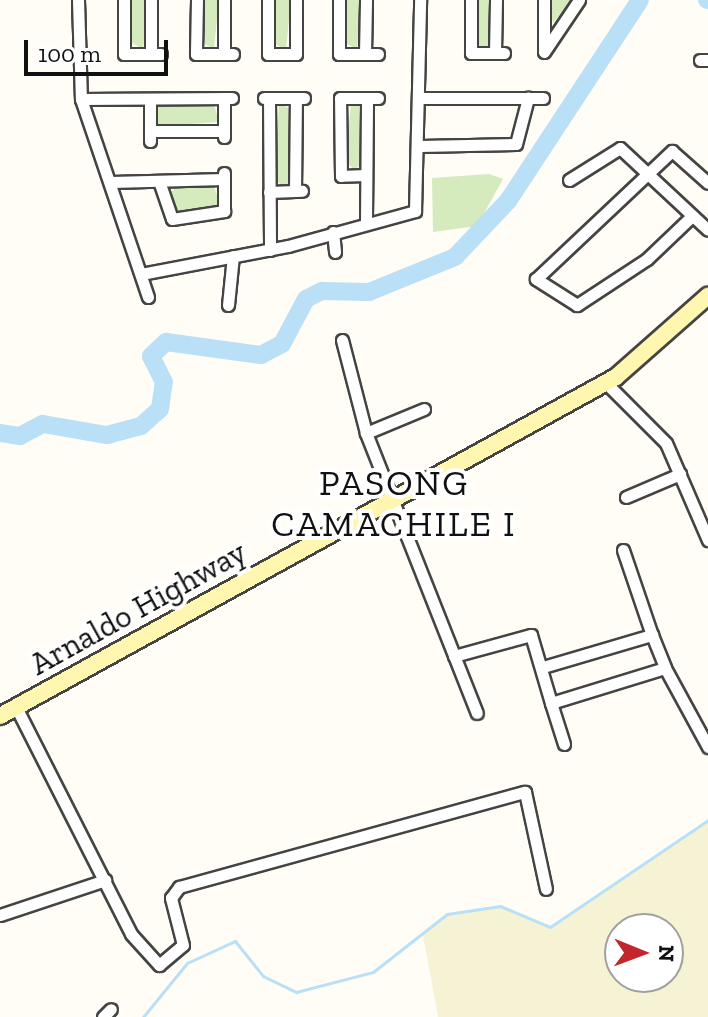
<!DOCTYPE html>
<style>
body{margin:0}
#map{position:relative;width:708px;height:1017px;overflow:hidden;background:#fffdf5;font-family:"Zilla Slab",serif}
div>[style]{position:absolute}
.farmland>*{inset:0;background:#f6f3d4}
.green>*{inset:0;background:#d5ebbd}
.stream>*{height:3px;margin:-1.5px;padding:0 1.5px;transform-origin:1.5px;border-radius:1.5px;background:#b9e0f7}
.river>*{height:18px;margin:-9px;padding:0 9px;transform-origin:9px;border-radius:9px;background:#b9e0f7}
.roads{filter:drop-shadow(2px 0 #444) drop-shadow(-2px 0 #444) drop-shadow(0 2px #444) drop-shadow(0 -2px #444)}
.street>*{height:11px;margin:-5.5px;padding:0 5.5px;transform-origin:5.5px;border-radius:5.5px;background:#fff}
.secondary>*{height:16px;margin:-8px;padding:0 8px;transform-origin:8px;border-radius:8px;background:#fff6b0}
span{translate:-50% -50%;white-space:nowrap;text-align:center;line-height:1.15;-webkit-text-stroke:8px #fff;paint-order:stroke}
.street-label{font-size:32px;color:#111}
.quarter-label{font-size:36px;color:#111;letter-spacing:2px}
.north{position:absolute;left:604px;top:913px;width:80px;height:80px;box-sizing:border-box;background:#fff;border:2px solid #a0a0a0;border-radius:50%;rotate:91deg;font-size:22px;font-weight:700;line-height:32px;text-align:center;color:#111}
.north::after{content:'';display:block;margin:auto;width:28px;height:36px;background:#c4262e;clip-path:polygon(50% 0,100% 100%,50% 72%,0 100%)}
.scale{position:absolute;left:24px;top:40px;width:144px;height:36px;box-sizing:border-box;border:4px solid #111;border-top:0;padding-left:10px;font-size:24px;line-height:28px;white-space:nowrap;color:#111;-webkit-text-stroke:6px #fff;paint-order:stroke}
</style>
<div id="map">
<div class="farmland">
<div style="clip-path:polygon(evenodd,708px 820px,708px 1017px,438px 1017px,423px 935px,447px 914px,500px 906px,550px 927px,708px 820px,620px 929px,668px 929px,668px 977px,620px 977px,620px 929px)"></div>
</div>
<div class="green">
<div style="clip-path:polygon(130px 0,148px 0,143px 49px,130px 42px)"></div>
<div style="clip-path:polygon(202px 0,219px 0,214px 49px,201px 42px)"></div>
<div style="clip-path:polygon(274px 0,291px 0,286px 50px,273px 43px)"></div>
<div style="clip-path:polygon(345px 0,362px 0,357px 49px,345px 43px)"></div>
<div style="clip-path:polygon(475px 0,492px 0,489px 48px,475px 45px)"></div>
<div style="clip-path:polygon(547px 0,573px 0,553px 23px)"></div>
<div style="clip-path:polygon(162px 103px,214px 104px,219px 122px,158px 126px,155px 106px)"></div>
<div style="clip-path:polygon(279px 103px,291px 109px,290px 182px,284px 187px,274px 179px)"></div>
<div style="clip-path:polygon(351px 103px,362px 107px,363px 162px,355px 170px,345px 162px)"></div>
<div style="clip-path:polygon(489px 174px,503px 179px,477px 226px,433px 232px,432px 178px)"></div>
<div style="clip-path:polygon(178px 185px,214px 186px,220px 204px,177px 212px,168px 195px)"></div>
</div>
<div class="stream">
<div style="left:143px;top:1017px;width:70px;rotate:-50.8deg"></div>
<div style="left:187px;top:963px;width:53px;rotate:-24.6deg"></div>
<div style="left:235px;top:941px;width:45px;rotate:51.3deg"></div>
<div style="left:263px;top:976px;width:37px;rotate:26deg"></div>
<div style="left:296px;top:992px;width:80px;rotate:-14.6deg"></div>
<div style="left:373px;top:972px;width:94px;rotate:-38.1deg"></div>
<div style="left:447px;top:914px;width:54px;rotate:-8.6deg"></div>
<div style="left:500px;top:906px;width:54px;rotate:22.8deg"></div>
<div style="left:550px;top:927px;width:191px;rotate:-34.1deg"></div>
</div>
<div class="river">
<div style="left:707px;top:0;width:1px"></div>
<div style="left:0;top:433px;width:20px;rotate:9deg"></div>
<div style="left:20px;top:436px;width:26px;rotate:-28deg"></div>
<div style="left:43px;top:424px;width:65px;rotate:9.8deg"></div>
<div style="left:107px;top:435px;width:35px;rotate:-15deg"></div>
<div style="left:141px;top:426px;width:25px;rotate:-42deg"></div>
<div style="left:160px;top:409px;width:27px;rotate:-82deg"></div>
<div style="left:164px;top:382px;width:29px;rotate:-117deg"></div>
<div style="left:151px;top:356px;width:21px;rotate:-43deg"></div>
<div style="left:166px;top:342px;width:96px;rotate:7.8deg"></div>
<div style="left:261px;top:355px;width:24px;rotate:-28deg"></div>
<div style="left:282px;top:344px;width:51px;rotate:-61.9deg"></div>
<div style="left:306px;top:299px;width:18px;rotate:-27deg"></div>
<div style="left:322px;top:291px;width:47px;rotate:1.2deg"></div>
<div style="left:369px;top:292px;width:93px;rotate:-22.1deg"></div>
<div style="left:455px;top:257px;width:77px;rotate:-46.6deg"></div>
<div style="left:508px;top:201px;width:240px;rotate:-56.7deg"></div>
</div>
<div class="roads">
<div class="street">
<div style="left:78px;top:0;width:99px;rotate:88.3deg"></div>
<div style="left:81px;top:99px;width:209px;rotate:71.3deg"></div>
<div style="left:124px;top:0;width:54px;rotate:90deg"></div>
<div style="left:124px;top:54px;width:37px"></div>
<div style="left:197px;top:0;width:54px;rotate:91.1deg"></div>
<div style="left:196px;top:54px;width:37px"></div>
<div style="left:224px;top:0;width:54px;rotate:90deg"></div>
<div style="left:268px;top:0;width:54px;rotate:90deg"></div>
<div style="left:268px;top:54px;width:28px"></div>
<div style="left:296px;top:54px;width:54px;rotate:-90deg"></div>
<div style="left:339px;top:0;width:54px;rotate:90deg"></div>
<div style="left:339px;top:54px;width:39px"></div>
<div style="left:471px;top:0;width:53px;rotate:90deg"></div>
<div style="left:471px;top:53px;width:33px"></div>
<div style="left:544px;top:0;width:51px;rotate:90deg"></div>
<div style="left:544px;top:52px;width:63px;rotate:-56.1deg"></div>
<div style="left:495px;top:53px;width:53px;rotate:-88.9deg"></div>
<div style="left:151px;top:54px;width:54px;rotate:-90deg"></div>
<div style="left:365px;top:54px;width:54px;rotate:-88.9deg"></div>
<div style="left:700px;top:60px;width:8px"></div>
<div style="left:264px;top:98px;width:40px"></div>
<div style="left:269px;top:98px;width:152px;rotate:89.6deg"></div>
<div style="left:420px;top:98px;width:123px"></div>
<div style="left:81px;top:99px;width:151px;rotate:-0.4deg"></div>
<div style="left:150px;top:131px;width:74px"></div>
<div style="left:224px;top:137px;width:39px;rotate:-90deg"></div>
<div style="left:150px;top:141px;width:42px;rotate:-90deg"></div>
<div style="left:420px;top:146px;width:96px;rotate:-1.2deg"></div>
<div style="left:516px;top:144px;width:48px;rotate:-75.4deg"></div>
<div style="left:366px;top:175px;width:25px;rotate:178deg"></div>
<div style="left:341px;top:176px;width:78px;rotate:-90.7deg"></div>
<div style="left:340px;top:98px;width:38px"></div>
<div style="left:569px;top:180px;width:60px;rotate:-32.1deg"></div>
<div style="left:620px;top:148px;width:120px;rotate:43deg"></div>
<div style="left:159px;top:181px;width:40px;rotate:71.1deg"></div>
<div style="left:172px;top:219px;width:53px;rotate:-8.7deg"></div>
<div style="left:224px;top:211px;width:38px;rotate:-90deg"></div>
<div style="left:111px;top:182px;width:113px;rotate:-1.5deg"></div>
<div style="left:295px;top:191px;width:93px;rotate:-89.4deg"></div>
<div style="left:269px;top:192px;width:33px;rotate:-2deg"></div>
<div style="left:692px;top:216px;width:62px;rotate:136.3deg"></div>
<div style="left:647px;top:259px;width:84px;rotate:146.7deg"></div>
<div style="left:577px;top:305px;width:49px;rotate:-147.6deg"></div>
<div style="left:536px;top:279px;width:187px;rotate:-43.3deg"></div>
<div style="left:672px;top:151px;width:48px;rotate:41.6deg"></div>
<div style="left:366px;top:220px;width:122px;rotate:-89.5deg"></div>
<div style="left:333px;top:232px;width:20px;rotate:84deg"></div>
<div style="left:141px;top:274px;width:150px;rotate:-10.8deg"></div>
<div style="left:288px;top:246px;width:132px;rotate:-15.4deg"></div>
<div style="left:415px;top:211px;width:211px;rotate:-88.6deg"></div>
<div style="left:228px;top:305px;width:49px;rotate:-84.2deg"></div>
<div style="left:342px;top:340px;width:96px;rotate:75.5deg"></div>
<div style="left:605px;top:382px;width:86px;rotate:45deg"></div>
<div style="left:666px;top:443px;width:106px;rotate:66.6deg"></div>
<div style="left:424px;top:409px;width:63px;rotate:157.5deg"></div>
<div style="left:366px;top:433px;width:301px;rotate:68.4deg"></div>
<div style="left:626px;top:497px;width:59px;rotate:-23.1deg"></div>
<div style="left:623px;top:550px;width:90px;rotate:71.2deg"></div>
<div style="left:454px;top:656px;width:80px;rotate:-15.3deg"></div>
<div style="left:531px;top:635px;width:71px;rotate:73.6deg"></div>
<div style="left:551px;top:703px;width:119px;rotate:-17.1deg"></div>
<div style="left:665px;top:668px;width:90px;rotate:61.4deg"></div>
<div style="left:543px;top:667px;width:114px;rotate:-16.4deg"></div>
<div style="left:652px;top:635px;width:35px;rotate:68deg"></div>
<div style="left:551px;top:703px;width:43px;rotate:72.4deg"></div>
<div style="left:16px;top:707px;width:254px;rotate:63.1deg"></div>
<div style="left:131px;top:934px;width:42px;rotate:47.9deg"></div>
<div style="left:159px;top:965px;width:31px;rotate:-40deg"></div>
<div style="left:183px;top:945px;width:49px;rotate:-104.3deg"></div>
<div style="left:171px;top:898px;width:14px;rotate:-54deg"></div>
<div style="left:179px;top:887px;width:359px;rotate:-15.4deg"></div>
<div style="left:525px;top:792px;width:99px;rotate:77.8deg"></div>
<div style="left:0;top:915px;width:111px;rotate:-18.4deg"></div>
<div style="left:103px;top:1017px;width:11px;rotate:-45deg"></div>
</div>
<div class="secondary">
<div style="left:0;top:716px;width:703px;rotate:-28.83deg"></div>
<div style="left:616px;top:377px;width:123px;rotate:-41.4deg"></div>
</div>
</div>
<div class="street-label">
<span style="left:138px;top:608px;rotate:-29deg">Arnaldo Highway</span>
</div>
<div class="quarter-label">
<span style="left:394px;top:503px">PASONG<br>CAMACHILE I</span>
</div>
<div class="north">N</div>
<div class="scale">100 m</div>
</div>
